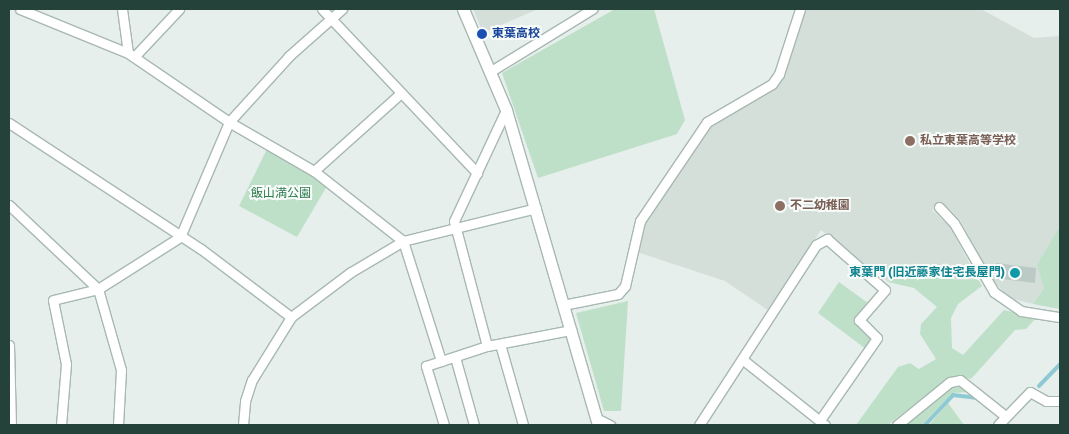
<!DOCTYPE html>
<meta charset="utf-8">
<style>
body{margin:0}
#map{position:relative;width:1069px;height:434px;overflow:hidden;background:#e6efeb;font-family:Signika,"Noto Sans JP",sans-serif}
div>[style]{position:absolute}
.built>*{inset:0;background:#d4dfda}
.green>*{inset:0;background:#bfe0c8}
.stream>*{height:4px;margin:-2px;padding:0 2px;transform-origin:2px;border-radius:2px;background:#8ec9d4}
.building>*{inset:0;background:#bbcac4}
.roads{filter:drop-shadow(1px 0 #a8b8b2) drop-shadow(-1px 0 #a8b8b2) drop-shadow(0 1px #a8b8b2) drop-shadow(0 -1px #a8b8b2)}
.minor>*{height:9px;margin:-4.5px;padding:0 4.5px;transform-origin:4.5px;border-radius:4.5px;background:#fff}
.tertiary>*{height:11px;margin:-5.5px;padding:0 5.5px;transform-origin:5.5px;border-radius:5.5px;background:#fff}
.dots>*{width:14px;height:14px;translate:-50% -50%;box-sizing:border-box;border:2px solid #f7fbf9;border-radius:50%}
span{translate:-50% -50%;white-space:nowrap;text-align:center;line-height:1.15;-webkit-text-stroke:4px #f7fbf9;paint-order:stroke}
.transit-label{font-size:12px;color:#164399;font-weight:700}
.left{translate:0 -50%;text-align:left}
.education-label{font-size:12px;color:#785e54;font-weight:700}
.park-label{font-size:12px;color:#2d7a4b}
.culture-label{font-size:12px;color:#0d838f;font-weight:700}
.right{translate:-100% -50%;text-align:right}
.frame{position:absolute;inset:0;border:10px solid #24423a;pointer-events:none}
</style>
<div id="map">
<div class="built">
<div style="clip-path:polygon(473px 9px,538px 9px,483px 33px)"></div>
<div style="clip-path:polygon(805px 9px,981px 9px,1034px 38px,1060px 36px,1060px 226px,1038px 265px,1044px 288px,1033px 304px,1009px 298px,992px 279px,960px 220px,945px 205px,932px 210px,950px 227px,978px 279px,959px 280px,901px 270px,888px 282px,821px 230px,769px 311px,725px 281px,637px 252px,643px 221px,709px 124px,777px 86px)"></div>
</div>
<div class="green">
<div style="clip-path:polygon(615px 9px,654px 9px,685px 120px,677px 134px,538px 178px,502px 73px)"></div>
<div style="clip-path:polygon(267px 149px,327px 186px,297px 237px,239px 206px)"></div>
<div style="clip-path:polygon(1060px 226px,1060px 309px,1033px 304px,1044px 288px,1037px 265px)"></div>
<div style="clip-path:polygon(901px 270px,958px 280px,978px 279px,982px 286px,958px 304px,951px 318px,952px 348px,963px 355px,1004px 310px,1036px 318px,1026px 329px,1015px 330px,971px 379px,958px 375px,948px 378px,888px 425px,856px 425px,898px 367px,910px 363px,919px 369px,936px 359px,920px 334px,921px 324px,937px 307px,914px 288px,888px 282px)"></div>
<div style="clip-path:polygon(839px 282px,868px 303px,854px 319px,872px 340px,866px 349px,818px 313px)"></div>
<div style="clip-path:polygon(628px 301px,621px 411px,604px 411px,576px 313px)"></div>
<div style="clip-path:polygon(960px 386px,970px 392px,952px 393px,922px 425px,904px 425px,949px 389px)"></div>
<div style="clip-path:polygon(948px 403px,964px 425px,929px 425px)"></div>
</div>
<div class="stream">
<div style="left:1039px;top:386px;width:30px;rotate:-46deg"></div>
<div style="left:925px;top:425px;width:41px;rotate:-47deg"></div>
<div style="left:953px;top:395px;width:23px;rotate:7deg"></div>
</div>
<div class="building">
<div style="clip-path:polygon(996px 263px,1036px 268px,1035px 283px,994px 278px)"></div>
</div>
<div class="roads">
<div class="minor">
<div style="left:20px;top:9px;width:117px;rotate:22.2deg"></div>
<div style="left:128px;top:53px;width:122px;rotate:34.3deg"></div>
<div style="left:229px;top:122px;width:98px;rotate:30deg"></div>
<div style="left:314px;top:171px;width:113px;rotate:38.2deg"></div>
<div style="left:403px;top:241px;width:126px;rotate:72.4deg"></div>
<div style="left:122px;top:9px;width:44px;rotate:82.2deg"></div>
<div style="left:322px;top:9px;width:226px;rotate:46.6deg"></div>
<div style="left:134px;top:57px;width:66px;rotate:-46.8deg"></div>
<div style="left:491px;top:71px;width:119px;rotate:-31.5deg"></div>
<div style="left:9px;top:123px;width:230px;rotate:33.3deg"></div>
<div style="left:201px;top:249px;width:113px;rotate:37.1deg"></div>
<div style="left:314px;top:171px;width:117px;rotate:-41.9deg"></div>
<div style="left:9px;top:205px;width:122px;rotate:43.3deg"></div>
<div style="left:98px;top:289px;width:84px;rotate:74.1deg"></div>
<div style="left:121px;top:370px;width:55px;rotate:93.1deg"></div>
<div style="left:939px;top:207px;width:22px;rotate:47deg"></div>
<div style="left:954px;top:223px;width:80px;rotate:59.9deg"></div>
<div style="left:994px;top:292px;width:33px;rotate:35deg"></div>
<div style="left:1021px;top:311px;width:39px;rotate:9deg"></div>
<div style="left:563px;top:305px;width:56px;rotate:-11.3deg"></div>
<div style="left:618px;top:294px;width:11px;rotate:-49deg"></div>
<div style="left:625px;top:286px;width:67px;rotate:-77deg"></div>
<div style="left:640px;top:221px;width:120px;rotate:-55.9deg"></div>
<div style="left:707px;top:122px;width:75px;rotate:-30.3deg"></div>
<div style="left:772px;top:84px;width:12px;rotate:-55deg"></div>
<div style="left:779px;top:74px;width:68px;rotate:-72.1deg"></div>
<div style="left:500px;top:344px;width:84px;rotate:74.1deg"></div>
<div style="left:9px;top:345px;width:80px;rotate:88.6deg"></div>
<div style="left:487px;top:346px;width:129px;rotate:-104.8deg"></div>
<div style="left:454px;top:221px;width:123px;rotate:-64.9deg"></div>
<div style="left:455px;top:357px;width:71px;rotate:74.4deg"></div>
<div style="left:742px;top:359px;width:106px;rotate:38.5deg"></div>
<div style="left:596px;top:418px;width:16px;rotate:27deg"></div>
<div style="left:61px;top:425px;width:61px;rotate:-85.3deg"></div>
<div style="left:66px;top:364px;width:65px;rotate:-101.5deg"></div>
<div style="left:53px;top:300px;width:46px;rotate:-13.7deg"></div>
<div style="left:98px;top:289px;width:97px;rotate:-32.4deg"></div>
<div style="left:180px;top:237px;width:125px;rotate:-66.9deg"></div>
<div style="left:229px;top:122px;width:89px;rotate:-47.7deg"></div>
<div style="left:289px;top:56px;width:71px;rotate:-41.6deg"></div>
<div style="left:243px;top:425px;width:24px;rotate:-85deg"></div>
<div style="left:245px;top:401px;width:22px;rotate:-72deg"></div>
<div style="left:252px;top:380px;width:74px;rotate:-58.2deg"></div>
<div style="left:291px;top:317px;width:75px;rotate:-36.9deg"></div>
<div style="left:351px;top:272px;width:61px;rotate:-30.8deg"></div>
<div style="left:403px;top:241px;width:137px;rotate:-13.9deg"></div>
<div style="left:444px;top:425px;width:62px;rotate:-107deg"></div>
<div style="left:426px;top:366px;width:64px;rotate:-18.2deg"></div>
<div style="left:487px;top:346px;width:86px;rotate:-10.8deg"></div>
<div style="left:699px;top:425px;width:215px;rotate:-57deg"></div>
<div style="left:816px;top:245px;width:13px;rotate:-29deg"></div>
<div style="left:827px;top:239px;width:77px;rotate:41.3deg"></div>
<div style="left:885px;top:290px;width:40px;rotate:131deg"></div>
<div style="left:859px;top:320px;width:25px;rotate:45deg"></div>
<div style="left:877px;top:338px;width:100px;rotate:124.8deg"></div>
<div style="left:897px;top:425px;width:68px;rotate:-39.1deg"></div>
<div style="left:950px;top:382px;width:10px;rotate:-11deg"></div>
<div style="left:960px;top:380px;width:56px;rotate:38.5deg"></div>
<div style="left:998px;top:425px;width:46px;rotate:-45.9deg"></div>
<div style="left:1030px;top:392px;width:18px;rotate:29deg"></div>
<div style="left:1046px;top:401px;width:14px"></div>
</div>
<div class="tertiary">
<div style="left:463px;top:9px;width:110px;rotate:66.9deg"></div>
<div style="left:506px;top:110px;width:328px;rotate:73.7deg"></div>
</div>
</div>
<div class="dots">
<div style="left:482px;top:34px;background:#1a4fb4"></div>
<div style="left:910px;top:141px;background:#8d6e63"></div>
<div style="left:780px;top:206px;background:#8d6e63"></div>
<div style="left:1015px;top:273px;background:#0f9aa8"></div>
</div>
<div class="transit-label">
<span class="left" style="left:492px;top:34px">東葉高校</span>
</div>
<div class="education-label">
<span class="left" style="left:920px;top:141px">私立東葉高等学校</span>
<span class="left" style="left:790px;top:206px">不二幼稚園</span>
</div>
<div class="park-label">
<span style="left:281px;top:194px">飯山満公園</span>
</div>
<div class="culture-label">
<span class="right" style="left:1005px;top:273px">東葉門 (旧近藤家住宅長屋門)</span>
</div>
<div class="frame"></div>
</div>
